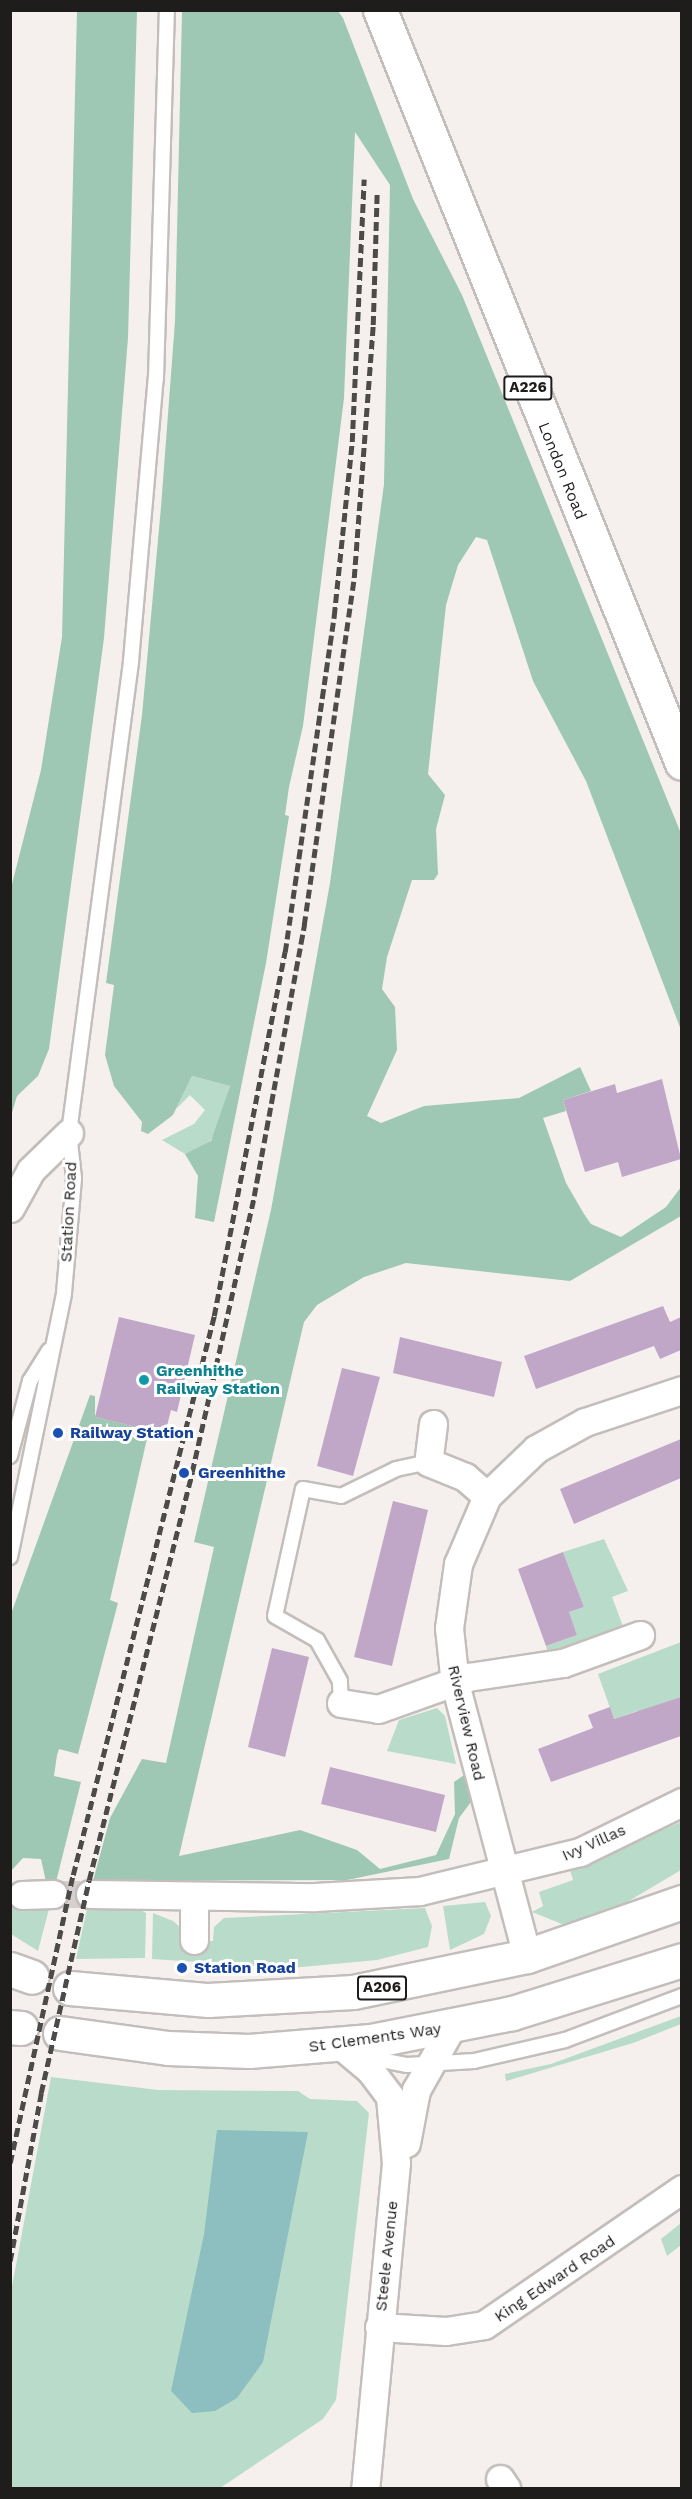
<!DOCTYPE html>
<style>
body{margin:0}
#map{position:relative;width:692px;height:2499px;overflow:hidden;background:#f5f0ed;font-family:"Work Sans",sans-serif}
div>[style]{position:absolute}
.green>*{inset:0;background:#b9dbca}
.forest>*{inset:0;background:#9ec8b3}
.water>*{inset:0;background:#8dbfc1}
.building>*{inset:0;background:#c0a7c7}
.street-tunnel>*{height:27px;margin-top:-13.5px;transform-origin:0;background:repeating-linear-gradient(90deg,#d5d0ce 0 27px,transparent 0 41px)}
.roads{filter:drop-shadow(2px 0 #c3bebb) drop-shadow(-2px 0 #c3bebb) drop-shadow(0 2px #c3bebb) drop-shadow(0 -2px #c3bebb)}
.lane>*{height:14px;margin:-7px;padding:0 7px;transform-origin:7px;border-radius:7px;background:#fff}
.street>*{height:27px;margin:-13.5px;padding:0 13.5px;transform-origin:13.5px;border-radius:13.5px;background:#fff}
.primary>*{height:33px;margin:-16.5px;padding:0 16.5px;transform-origin:16.5px;border-radius:16.5px;background:#fff}
.rail>*{height:4.5px;margin-top:-2.25px;transform-origin:0;background:repeating-linear-gradient(90deg,#4d4b49 0 9px,transparent 0 13.5px)}
.dots>*{width:16px;height:16px;translate:-50% -50%;box-sizing:border-box;border:3px solid #fff;border-radius:50%}
span{translate:-50% -50%;white-space:nowrap;text-align:center;line-height:1.15;-webkit-text-stroke:6px #fff;paint-order:stroke}
.shield-label span{padding:2px 4px;background:#fff;border:2px solid;border-radius:4px;-webkit-text-stroke-width:0}
.shield-label{font-size:15px;color:#1f1d1c;font-weight:700}
.street-label{font-size:16px;color:#1f1d1c}
.culture-label{font-size:16px;color:#0d838f;font-weight:700}
.left{translate:0 -50%;text-align:left}
.transit-label{font-size:16px;color:#164399;font-weight:700}
.frame{position:absolute;inset:0;border:12px solid #1f1d1c;pointer-events:none}
</style>
<div id="map">
<div class="green">
<div style="clip-path:polygon(192px 1076px,230px 1086px,214px 1135px,207px 1146px,185px 1154px,162px 1140px,194px 1124px,205px 1110px,190px 1095px,176px 1109px)"></div>
<div style="clip-path:polygon(604px 1539px,628px 1591px,612px 1597px,624px 1629px,549px 1658px,546px 1646px,577px 1635px,569px 1612px,584px 1607px,563px 1552px)"></div>
<div style="clip-path:polygon(681px 1642px,681px 1697px,648px 1709px,661px 1743px,649px 1745px,637px 1711px,614px 1719px,598px 1674px)"></div>
<div style="clip-path:polygon(437px 1708px,445px 1716px,456px 1764px,387px 1751px,399px 1720px)"></div>
<div style="clip-path:polygon(681px 1822px,681px 1870px,617px 1908px,567px 1926px,532px 1912px,543px 1906px,539px 1892px,573px 1880px,570px 1870px)"></div>
<div style="clip-path:polygon(10px 1890px,20px 1907px,49px 1909px,38px 1951px,11px 1934px)"></div>
<div style="clip-path:polygon(485px 1902px,491px 1916px,484px 1934px,450px 1950px,443px 1906px)"></div>
<div style="clip-path:polygon(133px 1906px,146px 1913px,145px 1958px,76px 1959px,87px 1909px)"></div>
<div style="clip-path:polygon(425px 1908px,432px 1926px,428px 1947px,377px 1960px,291px 1968px,152px 1959px,153px 1913px,173px 1921px,183px 1930px,183px 1941px,213px 1941px,214px 1927px,224px 1918px)"></div>
<div style="clip-path:polygon(681px 2016px,681px 2024px,633px 2043px,506px 2081px,505px 2074px,551px 2064px)"></div>
<div style="clip-path:polygon(51px 2077px,158px 2090px,298px 2091px,310px 2099px,357px 2101px,369px 2113px,336px 2400px,323px 2419px,220px 2488px,11px 2488px,11px 2292px)"></div>
<div style="clip-path:polygon(681px 2223px,681px 2245px,667px 2256px,661px 2239px)"></div>
</div>
<div class="forest">
<div style="clip-path:polygon(77px 11px,137px 11px,128px 338px,104px 638px,49px 1049px,38px 1076px,17px 1096px,11px 1116px,11px 888px,41px 770px,62px 637px)"></div>
<div style="clip-path:polygon(182px 11px,338px 11px,343px 18px,413px 199px,462px 295px,682px 836px,681px 1030px,586px 781px,533px 681px,487px 540px,476px 537px,458px 565px,446px 605px,428px 774px,445px 795px,436px 829px,438px 874px,434px 880px,412px 880px,387px 957px,382px 989px,395px 1007px,397px 1050px,367px 1116px,381px 1123px,424px 1106px,519px 1098px,580px 1067px,591px 1091px,563px 1100px,566px 1111px,543px 1118px,566px 1183px,584px 1214px,591px 1224px,621px 1237px,666px 1207px,681px 1187px,681px 1216px,570px 1281px,406px 1263px,364px 1277px,317px 1305px,304px 1322px,179px 1856px,300px 1830px,357px 1850px,380px 1869px,436px 1855px,455px 1814px,454px 1782px,467px 1773px,474px 1798px,459px 1818px,449px 1859px,347px 1880px,93px 1881px,110px 1818px,142px 1759px,166px 1763px,214px 1547px,194px 1542px,271px 1210px,330px 883px,384px 484px,390px 185px,355px 132px,344px 398px,303px 726px,289px 787px,285px 815px,289px 816px,266px 963px,214px 1222px,195px 1218px,198px 1176px,185px 1154px,211px 1141px,230px 1086px,192px 1076px,173px 1115px,148px 1134px,141px 1131px,142px 1122px,114px 1086px,105px 1055px,114px 985px,106px 983px,142px 715px,161px 507px,175px 321px)"></div>
<div style="clip-path:polygon(90px 1395px,95px 1396px,95px 1417px,149px 1430px,110px 1600px,118px 1603px,78px 1754px,59px 1749px,57px 1755px,54px 1776px,81px 1782px,55px 1886px,46px 1882px,41px 1859px,23px 1858px,11px 1871px,11px 1614px)"></div>
</div>
<div class="water">
<div style="clip-path:polygon(217px 2130px,308px 2132px,263px 2362px,237px 2398px,215px 2411px,192px 2413px,171px 2391px,204px 2234px)"></div>
</div>
<div class="building">
<div style="clip-path:polygon(662px 1079px,681px 1159px,622px 1177px,618px 1162px,585px 1172px,563px 1100px,615px 1084px,617px 1093px)"></div>
<div style="clip-path:polygon(663px 1306px,670px 1322px,681px 1317px,681px 1350px,660px 1359px,654px 1346px,536px 1389px,524px 1356px)"></div>
<div style="clip-path:polygon(119px 1317px,195px 1335px,177px 1412px,171px 1410px,165px 1434px,95px 1417px)"></div>
<div style="clip-path:polygon(400px 1337px,502px 1362px,494px 1397px,393px 1373px)"></div>
<div style="clip-path:polygon(342px 1368px,380px 1377px,353px 1476px,317px 1466px)"></div>
<div style="clip-path:polygon(681px 1439px,681px 1478px,574px 1524px,560px 1489px)"></div>
<div style="clip-path:polygon(393px 1501px,428px 1510px,392px 1666px,354px 1657px)"></div>
<div style="clip-path:polygon(563px 1552px,584px 1607px,569px 1612px,577px 1635px,546px 1646px,518px 1569px)"></div>
<div style="clip-path:polygon(272px 1648px,309px 1657px,285px 1757px,248px 1747px)"></div>
<div style="clip-path:polygon(681px 1697px,681px 1736px,551px 1782px,538px 1749px,593px 1728px,588px 1715px,610px 1707px,614px 1719px)"></div>
<div style="clip-path:polygon(330px 1767px,445px 1795px,436px 1832px,321px 1804px)"></div>
</div>
<div class="street-tunnel">
<div style="left:53px;top:1894px;width:37px"></div>
</div>
<div class="roads">
<div class="lane">
<div style="left:10px;top:1456px;width:78px;rotate:-75.1deg"></div>
<div style="left:30px;top:1381px;width:36px;rotate:-58deg"></div>
<div style="left:10px;top:1557px;width:269px;rotate:-78.4deg"></div>
<div style="left:64px;top:1293px;width:115px;rotate:-85deg"></div>
<div style="left:74px;top:1178px;width:45px;rotate:-96.3deg"></div>
<div style="left:69px;top:1133px;width:476px;rotate:-82.5deg"></div>
<div style="left:131px;top:661px;width:284px;rotate:-85deg"></div>
<div style="left:156px;top:378px;width:368px;rotate:-88.3deg"></div>
<div style="left:341px;top:1703px;width:22px;rotate:-93deg"></div>
<div style="left:340px;top:1681px;width:47px;rotate:-119.3deg"></div>
<div style="left:317px;top:1640px;width:48px;rotate:-150.3deg"></div>
<div style="left:275px;top:1616px;width:130px;rotate:-77.6deg"></div>
<div style="left:303px;top:1489px;width:39px;rotate:10deg"></div>
<div style="left:341px;top:1496px;width:61px;rotate:-26.1deg"></div>
<div style="left:396px;top:1469px;width:33px;rotate:-12deg"></div>
<div style="left:366px;top:2057px;width:42px;rotate:11deg"></div>
<div style="left:407px;top:2065px;width:67px;rotate:-3.4deg"></div>
<div style="left:474px;top:2061px;width:93px;rotate:-13deg"></div>
<div style="left:565px;top:2040px;width:125px;rotate:-20.6deg"></div>
</div>
<div class="street">
<div style="left:10px;top:1208px;width:43px;rotate:-61.1deg"></div>
<div style="left:31px;top:1170px;width:53px;rotate:-44.2deg"></div>
<div style="left:433px;top:1424px;width:38px;rotate:97deg"></div>
<div style="left:428px;top:1462px;width:40px;rotate:22deg"></div>
<div style="left:465px;top:1477px;width:29px;rotate:41deg"></div>
<div style="left:341px;top:1703px;width:37px;rotate:9deg"></div>
<div style="left:378px;top:1709px;width:96px;rotate:-19.6deg"></div>
<div style="left:468px;top:1677px;width:96px;rotate:-8.4deg"></div>
<div style="left:563px;top:1663px;width:82px;rotate:-20deg"></div>
<div style="left:90px;top:1894px;width:225px;rotate:0.8deg"></div>
<div style="left:315px;top:1897px;width:105px;rotate:-3.3deg"></div>
<div style="left:420px;top:1891px;width:165px;rotate:-13.7deg"></div>
<div style="left:580px;top:1852px;width:114px;rotate:-26.1deg"></div>
<div style="left:22px;top:1895px;width:31px;rotate:-2deg"></div>
<div style="left:194px;top:1940px;width:44px;rotate:-90deg"></div>
<div style="left:527px;top:1956px;width:281px;rotate:-104.8deg"></div>
<div style="left:455px;top:1684px;width:56px;rotate:-96.1deg"></div>
<div style="left:449px;top:1628px;width:65px;rotate:-82deg"></div>
<div style="left:458px;top:1564px;width:74px;rotate:-66.9deg"></div>
<div style="left:487px;top:1496px;width:68px;rotate:-43.8deg"></div>
<div style="left:536px;top:1449px;width:56px;rotate:-28.9deg"></div>
<div style="left:585px;top:1422px;width:102px;rotate:-18.3deg"></div>
<div style="left:339px;top:2044px;width:40px;rotate:40deg"></div>
<div style="left:370px;top:2070px;width:34px;rotate:53deg"></div>
<div style="left:390px;top:2097px;width:66px;rotate:84.8deg"></div>
<div style="left:396px;top:2163px;width:326px;rotate:95.4deg"></div>
<div style="left:406px;top:2143px;width:54px;rotate:-79.3deg"></div>
<div style="left:416px;top:2090px;width:73px;rotate:-60.6deg"></div>
<div style="left:379px;top:2327px;width:67px;rotate:3.4deg"></div>
<div style="left:446px;top:2331px;width:38px;rotate:-9deg"></div>
<div style="left:484px;top:2325px;width:240px;rotate:-34.5deg"></div>
<div style="left:500px;top:2479px;width:11px;rotate:56deg"></div>
</div>
<div class="primary">
<div style="left:380px;top:10px;width:811px;rotate:68.15deg"></div>
<div style="left:10px;top:1969px;width:23px;rotate:20deg"></div>
<div style="left:70px;top:1988px;width:139px;rotate:5deg"></div>
<div style="left:208px;top:2000px;width:145px;rotate:-3.2deg"></div>
<div style="left:353px;top:1992px;width:178px;rotate:-11.7deg"></div>
<div style="left:527px;top:1956px;width:164px;rotate:-19.2deg"></div>
<div style="left:10px;top:2027px;width:11px;rotate:5deg"></div>
<div style="left:60px;top:2033px;width:109px;rotate:7.9deg"></div>
<div style="left:168px;top:2048px;width:81px;rotate:2.1deg"></div>
<div style="left:249px;top:2051px;width:122px;rotate:-4.7deg"></div>
<div style="left:371px;top:2041px;width:144px;rotate:-11.2deg"></div>
<div style="left:512px;top:2013px;width:178px;rotate:-17.3deg"></div>
</div>
</div>
<div class="rail">
<div style="left:10px;top:2163px;width:295px;rotate:-77.7deg"></div>
<div style="left:73px;top:1875px;width:577px;rotate:-75.84deg"></div>
<div style="left:214px;top:1316px;width:371px;rotate:-79deg"></div>
<div style="left:285px;top:952px;width:340px;rotate:-81.7deg"></div>
<div style="left:334px;top:616px;width:175px;rotate:-84.1deg"></div>
<div style="left:352px;top:442px;width:263px;rotate:-87.4deg"></div>
<div style="left:10px;top:2261px;width:171px;rotate:-79.5deg"></div>
<div style="left:41px;top:2093px;width:218px;rotate:-77.3deg"></div>
<div style="left:89px;top:1880px;width:421px;rotate:-75.8deg"></div>
<div style="left:192px;top:1472px;width:283px;rotate:-77.3deg"></div>
<div style="left:254px;top:1196px;width:276px;rotate:-79.5deg"></div>
<div style="left:304px;top:925px;width:351px;rotate:-81.8deg"></div>
<div style="left:354px;top:578px;width:254px;rotate:-85.7deg"></div>
<div style="left:373px;top:325px;width:132px;rotate:-88.3deg"></div>
</div>
<div class="dots">
<div style="left:144px;top:1380px;background:#0f9aa8"></div>
<div style="left:58px;top:1433px;background:#1a4fb4"></div>
<div style="left:184px;top:1473px;background:#1a4fb4"></div>
<div style="left:182px;top:1968px;background:#1a4fb4"></div>
</div>
<div class="shield-label">
<span style="left:528px;top:388px">A226</span>
<span style="left:382px;top:1988px">A206</span>
</div>
<div class="street-label">
<span style="left:562px;top:471px;rotate:68deg">London Road</span>
<span style="left:69px;top:1212px;rotate:-87deg">Station Road</span>
<span style="left:466px;top:1723px;rotate:77deg">Riverview Road</span>
<span style="left:594px;top:1843px;rotate:-24deg">Ivy Villas</span>
<span style="left:375px;top:2038px;rotate:-8deg">St Clements Way</span>
<span style="left:387px;top:2256px;rotate:-84deg">Steele Avenue</span>
<span style="left:555px;top:2279px;rotate:-34deg">King Edward Road</span>
</div>
<div class="culture-label">
<span class="left" style="left:156px;top:1380px">Greenhithe<br>Railway Station</span>
</div>
<div class="transit-label">
<span class="left" style="left:70px;top:1433px">Railway Station</span>
<span class="left" style="left:198px;top:1473px">Greenhithe</span>
<span class="left" style="left:194px;top:1968px">Station Road</span>
</div>
<div class="frame"></div>
</div>
